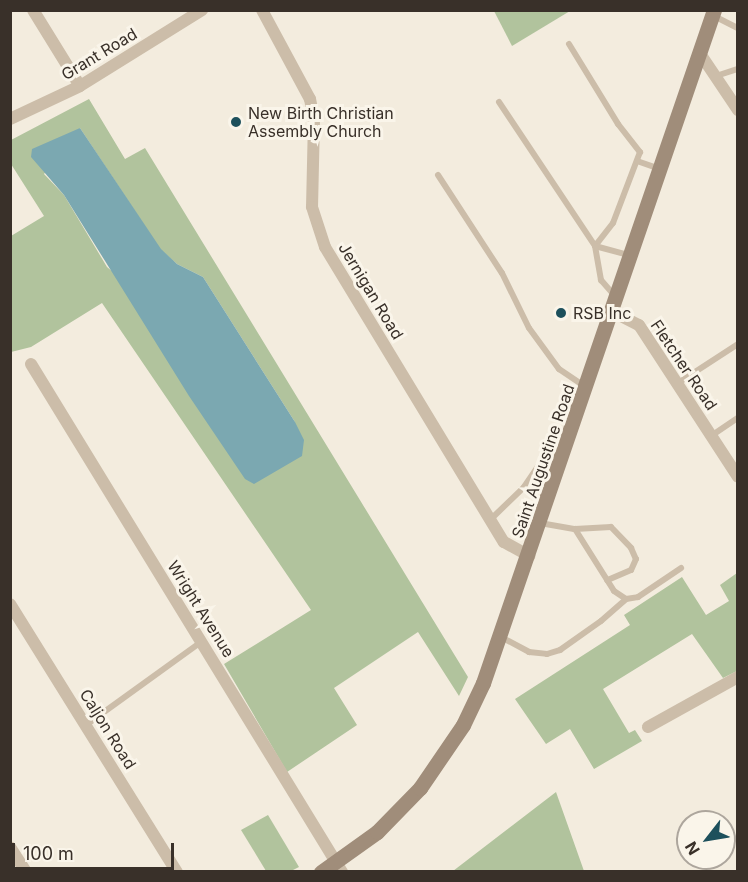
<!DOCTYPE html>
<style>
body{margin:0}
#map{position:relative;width:748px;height:882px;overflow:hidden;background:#f3ecde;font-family:Inter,sans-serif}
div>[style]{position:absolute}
.green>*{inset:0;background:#b1c39d}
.water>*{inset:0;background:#7ba8b1}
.service>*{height:6px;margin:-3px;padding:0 3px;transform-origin:3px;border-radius:3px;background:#ccbda9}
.minor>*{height:12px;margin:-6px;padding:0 6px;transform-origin:6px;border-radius:6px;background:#ccbda9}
.secondary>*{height:15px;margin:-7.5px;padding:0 7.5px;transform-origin:7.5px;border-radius:7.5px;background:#a08d7a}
.dots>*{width:16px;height:16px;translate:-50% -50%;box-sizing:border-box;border:3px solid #faf5ea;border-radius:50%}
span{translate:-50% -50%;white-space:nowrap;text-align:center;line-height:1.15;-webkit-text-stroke:6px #faf5ea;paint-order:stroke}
.street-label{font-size:16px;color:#393029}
.poi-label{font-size:16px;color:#393029}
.left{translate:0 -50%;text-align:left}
.frame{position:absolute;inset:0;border:12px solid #393029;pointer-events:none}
.north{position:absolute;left:676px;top:810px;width:60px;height:60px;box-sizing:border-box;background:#faf5ea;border:2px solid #ada69d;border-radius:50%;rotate:239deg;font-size:16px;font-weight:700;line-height:24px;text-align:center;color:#393029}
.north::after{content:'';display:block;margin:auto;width:21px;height:27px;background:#1d505c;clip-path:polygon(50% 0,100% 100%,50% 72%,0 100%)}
.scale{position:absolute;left:12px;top:843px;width:162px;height:27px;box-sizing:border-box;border:3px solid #393029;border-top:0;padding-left:8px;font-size:18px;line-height:21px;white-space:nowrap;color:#393029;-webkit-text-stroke:4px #faf5ea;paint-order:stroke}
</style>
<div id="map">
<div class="green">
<div style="clip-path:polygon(494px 11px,570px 11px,512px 46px)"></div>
<div style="clip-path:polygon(evenodd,89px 99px,125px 159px,145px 148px,468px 677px,459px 696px,418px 632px,334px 688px,357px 725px,287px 772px,224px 664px,311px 610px,102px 303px,31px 347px,11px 352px,11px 236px,44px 216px,11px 164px,11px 140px,89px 99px,80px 128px,160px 249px,177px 264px,203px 277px,295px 422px,107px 267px,64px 195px,44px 174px,80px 128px)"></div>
<div style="clip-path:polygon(737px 573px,737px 671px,723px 678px,692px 634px,603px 689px,629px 733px,635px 730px,642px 741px,594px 769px,570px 729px,546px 744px,515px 699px,630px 625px,624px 615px,682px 577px,706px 615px,729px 601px,720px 585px)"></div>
<div style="clip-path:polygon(556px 792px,584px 871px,453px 871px,513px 825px)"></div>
<div style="clip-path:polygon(268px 815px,299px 867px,291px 871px,266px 871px,241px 830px)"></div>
</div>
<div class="water">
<div style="clip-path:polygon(80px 128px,161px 249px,177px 264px,203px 277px,295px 422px,304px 440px,302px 456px,254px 484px,245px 479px,189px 396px,64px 195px,31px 157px,32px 149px)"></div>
</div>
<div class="service">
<div style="left:714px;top:16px;width:27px;rotate:27deg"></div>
<div style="left:569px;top:44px;width:94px;rotate:58.5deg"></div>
<div style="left:618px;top:124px;width:36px;rotate:52deg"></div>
<div style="left:640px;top:152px;width:76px;rotate:110.8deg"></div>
<div style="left:613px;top:223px;width:29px;rotate:128deg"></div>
<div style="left:595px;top:246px;width:34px;rotate:15deg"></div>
<div style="left:716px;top:76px;width:23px;rotate:-18deg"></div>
<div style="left:499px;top:102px;width:173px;rotate:56.3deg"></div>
<div style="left:595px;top:246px;width:35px;rotate:80deg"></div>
<div style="left:601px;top:280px;width:21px;rotate:49deg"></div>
<div style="left:637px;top:161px;width:24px;rotate:19deg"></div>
<div style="left:438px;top:175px;width:117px;rotate:56.9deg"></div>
<div style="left:502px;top:273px;width:61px;rotate:63.9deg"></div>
<div style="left:529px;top:328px;width:51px;rotate:53.8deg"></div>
<div style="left:559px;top:369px;width:30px;rotate:34deg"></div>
<div style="left:678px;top:383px;width:72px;rotate:-33deg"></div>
<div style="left:711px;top:436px;width:32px;rotate:-34deg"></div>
<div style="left:490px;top:520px;width:47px;rotate:-44.1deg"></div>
<div style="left:524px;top:487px;width:34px;rotate:-56deg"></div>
<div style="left:543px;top:459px;width:14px;rotate:34deg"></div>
<div style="left:540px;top:523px;width:36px;rotate:10deg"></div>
<div style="left:575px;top:529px;width:73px;rotate:57.8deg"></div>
<div style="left:614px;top:591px;width:14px;rotate:34deg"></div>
<div style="left:626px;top:599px;width:12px;rotate:-9deg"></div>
<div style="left:638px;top:597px;width:52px;rotate:-34deg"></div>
<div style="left:575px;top:529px;width:36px;rotate:-3deg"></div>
<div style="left:611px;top:527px;width:29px;rotate:46deg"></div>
<div style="left:631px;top:548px;width:12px;rotate:66deg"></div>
<div style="left:636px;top:559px;width:12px;rotate:114deg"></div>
<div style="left:631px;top:570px;width:26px;rotate:157deg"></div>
<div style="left:501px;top:637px;width:32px;rotate:28deg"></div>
<div style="left:529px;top:652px;width:18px;rotate:6deg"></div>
<div style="left:547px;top:654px;width:14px;rotate:-17deg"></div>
<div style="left:560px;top:650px;width:50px;rotate:-35.3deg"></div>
<div style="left:601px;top:621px;width:33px;rotate:-41deg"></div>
<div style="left:86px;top:725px;width:142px;rotate:-35.8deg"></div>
</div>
<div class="minor">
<div style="left:33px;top:10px;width:89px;rotate:58.3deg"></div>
<div style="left:262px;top:10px;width:101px;rotate:61.7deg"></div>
<div style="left:310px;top:99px;width:21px;rotate:79deg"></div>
<div style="left:314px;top:120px;width:87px;rotate:91.3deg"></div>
<div style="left:312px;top:207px;width:42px;rotate:72deg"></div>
<div style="left:325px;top:247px;width:345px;rotate:58.8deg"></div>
<div style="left:504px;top:542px;width:29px;rotate:29deg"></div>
<div style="left:699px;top:52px;width:70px;rotate:56.1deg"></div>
<div style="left:10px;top:119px;width:77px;rotate:-25.2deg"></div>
<div style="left:80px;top:86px;width:144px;rotate:-31.9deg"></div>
<div style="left:613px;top:312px;width:29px;rotate:27deg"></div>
<div style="left:639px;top:325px;width:181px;rotate:56.9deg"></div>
<div style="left:31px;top:364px;width:596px;rotate:58.52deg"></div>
<div style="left:10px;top:604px;width:316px;rotate:58.1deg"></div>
<div style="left:648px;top:727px;width:103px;rotate:-29.1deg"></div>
<div style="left:10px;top:847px;width:30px;rotate:57deg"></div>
</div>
<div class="secondary">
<div style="left:321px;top:872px;width:69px;rotate:-35.5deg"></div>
<div style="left:377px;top:832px;width:62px;rotate:-45.7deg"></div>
<div style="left:420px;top:788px;width:76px;rotate:-55.7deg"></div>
<div style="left:463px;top:725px;width:47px;rotate:-64.5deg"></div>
<div style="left:483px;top:683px;width:712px;rotate:-71.06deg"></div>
</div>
<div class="dots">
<div style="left:236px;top:122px;background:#1d505c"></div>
<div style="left:561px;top:313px;background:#1d505c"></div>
</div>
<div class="street-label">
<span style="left:99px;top:54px;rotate:-31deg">Grant Road</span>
<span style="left:371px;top:291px;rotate:59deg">Jernigan Road</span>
<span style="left:684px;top:365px;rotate:56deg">Fletcher Road</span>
<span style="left:543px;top:461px;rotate:-71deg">Saint Augustine Road</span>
<span style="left:201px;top:609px;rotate:58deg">Wright Avenue</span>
<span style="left:108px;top:729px;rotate:58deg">Caljon Road</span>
</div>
<div class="poi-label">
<span class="left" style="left:248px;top:122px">New Birth Christian<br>Assembly Church</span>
<span class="left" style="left:573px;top:313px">RSB Inc</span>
</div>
<div class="frame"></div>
<div class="north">N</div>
<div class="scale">100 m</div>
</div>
